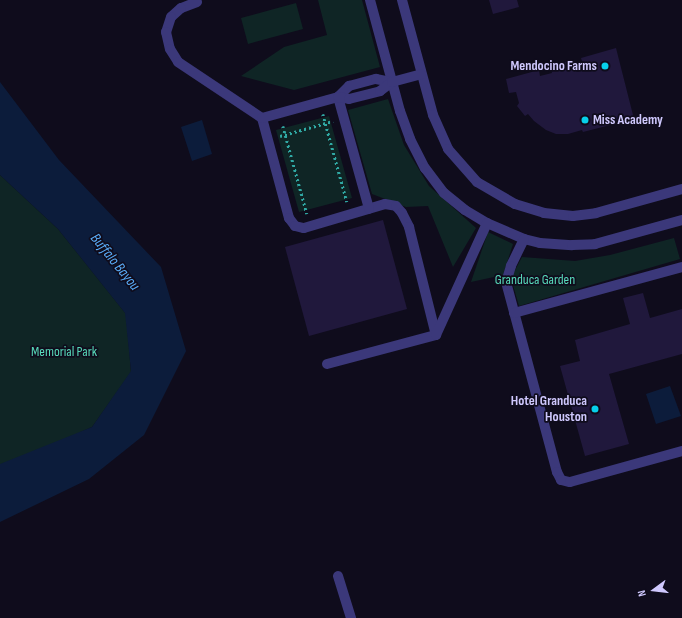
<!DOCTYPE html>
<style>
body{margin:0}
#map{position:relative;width:682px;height:618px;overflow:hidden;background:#0f0c1c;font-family:"Sofia Sans Condensed",sans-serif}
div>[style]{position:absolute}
.green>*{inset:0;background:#0f2525}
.water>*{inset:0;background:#0c1c3b}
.building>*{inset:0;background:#20183c}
.path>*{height:2.5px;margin-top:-1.25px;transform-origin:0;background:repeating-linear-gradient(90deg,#30a9a4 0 2px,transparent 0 5px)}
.minor>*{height:10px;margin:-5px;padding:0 5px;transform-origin:5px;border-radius:5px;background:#3b387a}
.dots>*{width:11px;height:11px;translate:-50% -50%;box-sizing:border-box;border:2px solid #0f0c1c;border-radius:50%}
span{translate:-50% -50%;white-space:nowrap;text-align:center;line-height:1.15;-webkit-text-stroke:3.5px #0f0c1c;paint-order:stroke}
.poi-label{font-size:14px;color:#cfc8fd;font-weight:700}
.right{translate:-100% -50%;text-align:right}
.left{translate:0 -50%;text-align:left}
.park-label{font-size:14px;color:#58dabb}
.water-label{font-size:15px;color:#5aadfa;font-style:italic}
.north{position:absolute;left:634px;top:570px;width:40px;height:40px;-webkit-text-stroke:3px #0f0c1c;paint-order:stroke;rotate:255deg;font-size:11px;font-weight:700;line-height:16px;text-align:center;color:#cfc8fd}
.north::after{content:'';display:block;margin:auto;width:14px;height:18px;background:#cfc8fd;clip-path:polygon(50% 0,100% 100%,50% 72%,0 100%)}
</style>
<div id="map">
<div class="green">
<div style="clip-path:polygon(318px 0,362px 0,380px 67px,294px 90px,241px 76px,284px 47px,327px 35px)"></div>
<div style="clip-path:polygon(296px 3px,303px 29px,248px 44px,241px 18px)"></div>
<div style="clip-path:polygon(388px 99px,404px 145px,429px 186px,476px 228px,453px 267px,428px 206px,406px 207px,372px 194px,348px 110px)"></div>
<div style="clip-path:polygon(329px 116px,352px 198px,299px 212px,276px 130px)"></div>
<div style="clip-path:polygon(0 175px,58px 229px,126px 314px,131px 372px,92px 427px,0 468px)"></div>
<div style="clip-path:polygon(488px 232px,513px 244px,503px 275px,471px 282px)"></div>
<div style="clip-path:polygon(674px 238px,680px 259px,519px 306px,511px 278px,522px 257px,575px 261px,610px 255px)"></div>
</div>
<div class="water">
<div style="clip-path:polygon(0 82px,59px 160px,161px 267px,186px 351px,144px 435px,89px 479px,0 522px,0 464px,92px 427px,131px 371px,125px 313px,58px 229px,0 175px)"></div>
<div style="clip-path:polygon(202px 120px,212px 154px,192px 161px,181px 127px)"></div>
<div style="clip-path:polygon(670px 386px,681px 416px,656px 424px,646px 394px)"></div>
</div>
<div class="building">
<div style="clip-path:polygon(489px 0,517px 0,519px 7px,493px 14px)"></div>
<div style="clip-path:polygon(616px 48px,634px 119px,583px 132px,582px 130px,568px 134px,556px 134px,546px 130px,534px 121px,528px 114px,525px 116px,517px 106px,519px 103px,516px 92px,509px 93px,506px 79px,539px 70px,540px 76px,552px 73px,550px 66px,574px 60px,576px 66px,583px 65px,581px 58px)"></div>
<div style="clip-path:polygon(383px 220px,407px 309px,309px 336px,285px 247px)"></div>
<div style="clip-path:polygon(643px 293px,650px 318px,682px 309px,682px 354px,609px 374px,629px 444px,585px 456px,560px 366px,580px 361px,575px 340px,630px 324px,623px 298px)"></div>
</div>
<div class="path">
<div style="left:323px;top:114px;width:91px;rotate:74.7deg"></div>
<div style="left:283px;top:126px;width:91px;rotate:74.7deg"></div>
<div style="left:280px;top:136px;width:55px;rotate:-15.8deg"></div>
</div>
<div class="minor">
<div style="left:370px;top:0;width:115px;rotate:74.9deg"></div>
<div style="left:400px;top:111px;width:30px;rotate:70deg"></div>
<div style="left:410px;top:139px;width:33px;rotate:63deg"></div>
<div style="left:425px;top:168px;width:31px;rotate:53deg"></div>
<div style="left:444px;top:193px;width:27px;rotate:39deg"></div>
<div style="left:465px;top:210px;width:26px;rotate:31deg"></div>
<div style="left:487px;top:223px;width:40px;rotate:23.4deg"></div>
<div style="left:524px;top:239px;width:16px;rotate:14deg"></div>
<div style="left:540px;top:243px;width:32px;rotate:4deg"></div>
<div style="left:572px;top:245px;width:23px;rotate:-2deg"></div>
<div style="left:595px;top:244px;width:90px;rotate:-15.4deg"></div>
<div style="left:402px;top:0;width:119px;rotate:74.9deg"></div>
<div style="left:433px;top:115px;width:37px;rotate:66deg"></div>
<div style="left:448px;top:149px;width:44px;rotate:48.7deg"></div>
<div style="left:477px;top:182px;width:44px;rotate:30.1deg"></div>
<div style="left:515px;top:204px;width:30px;rotate:17deg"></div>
<div style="left:544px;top:213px;width:29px;rotate:6deg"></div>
<div style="left:573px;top:216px;width:23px;rotate:-7deg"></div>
<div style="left:596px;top:213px;width:89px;rotate:-15.6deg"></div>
<div style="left:197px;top:2px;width:17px;rotate:159deg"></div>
<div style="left:181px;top:8px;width:13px;rotate:138deg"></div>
<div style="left:171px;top:17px;width:16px;rotate:108deg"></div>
<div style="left:166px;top:32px;width:17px;rotate:77deg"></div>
<div style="left:170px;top:49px;width:15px;rotate:58deg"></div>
<div style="left:178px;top:62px;width:101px;rotate:33.7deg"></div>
<div style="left:262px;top:118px;width:104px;rotate:74.9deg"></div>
<div style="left:289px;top:218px;width:10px;rotate:53deg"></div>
<div style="left:295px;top:226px;width:9px;rotate:13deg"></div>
<div style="left:304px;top:228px;width:84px;rotate:-16.5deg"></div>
<div style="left:385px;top:204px;width:11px;rotate:10deg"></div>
<div style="left:396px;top:206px;width:9px;rotate:49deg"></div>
<div style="left:402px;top:213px;width:16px;rotate:63deg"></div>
<div style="left:409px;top:227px;width:111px;rotate:76deg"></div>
<div style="left:338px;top:97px;width:116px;rotate:74.5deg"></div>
<div style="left:338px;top:97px;width:16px;rotate:-45deg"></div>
<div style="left:349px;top:86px;width:28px;rotate:-15deg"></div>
<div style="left:376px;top:79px;width:16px;rotate:11deg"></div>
<div style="left:262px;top:118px;width:79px;rotate:-15.4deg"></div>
<div style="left:338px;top:97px;width:11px;rotate:10deg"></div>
<div style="left:349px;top:99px;width:32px;rotate:-14deg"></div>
<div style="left:380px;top:91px;width:15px;rotate:-37deg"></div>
<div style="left:392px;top:82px;width:30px;rotate:-15deg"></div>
<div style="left:524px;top:239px;width:30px;rotate:116deg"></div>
<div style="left:511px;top:266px;width:17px;rotate:107deg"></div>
<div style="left:506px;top:282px;width:197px;rotate:75deg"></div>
<div style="left:557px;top:472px;width:9px;rotate:63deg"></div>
<div style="left:561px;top:480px;width:9px;rotate:13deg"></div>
<div style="left:570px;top:482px;width:116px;rotate:-15.5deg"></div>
<div style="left:514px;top:313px;width:174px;rotate:-15.3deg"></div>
<div style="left:327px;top:364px;width:113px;rotate:-14.9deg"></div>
<div style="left:436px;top:335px;width:123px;rotate:-65.5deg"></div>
<div style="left:338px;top:576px;width:44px;rotate:72.8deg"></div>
</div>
<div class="dots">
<div style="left:605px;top:66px;background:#07d0ea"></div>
<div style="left:585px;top:120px;background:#07d0ea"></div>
<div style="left:595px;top:409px;background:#07d0ea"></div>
</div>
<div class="poi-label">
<span class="right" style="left:597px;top:66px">Mendocino Farms</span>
<span class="left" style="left:593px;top:120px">Miss Academy</span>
<span class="right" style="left:587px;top:409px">Hotel Granduca<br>Houston</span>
</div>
<div class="park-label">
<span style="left:535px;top:280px">Granduca Garden</span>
<span style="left:64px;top:352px">Memorial Park</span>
</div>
<div class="water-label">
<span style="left:115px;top:262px;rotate:51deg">Buffalo Bayou</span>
</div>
<div class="north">N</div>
</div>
